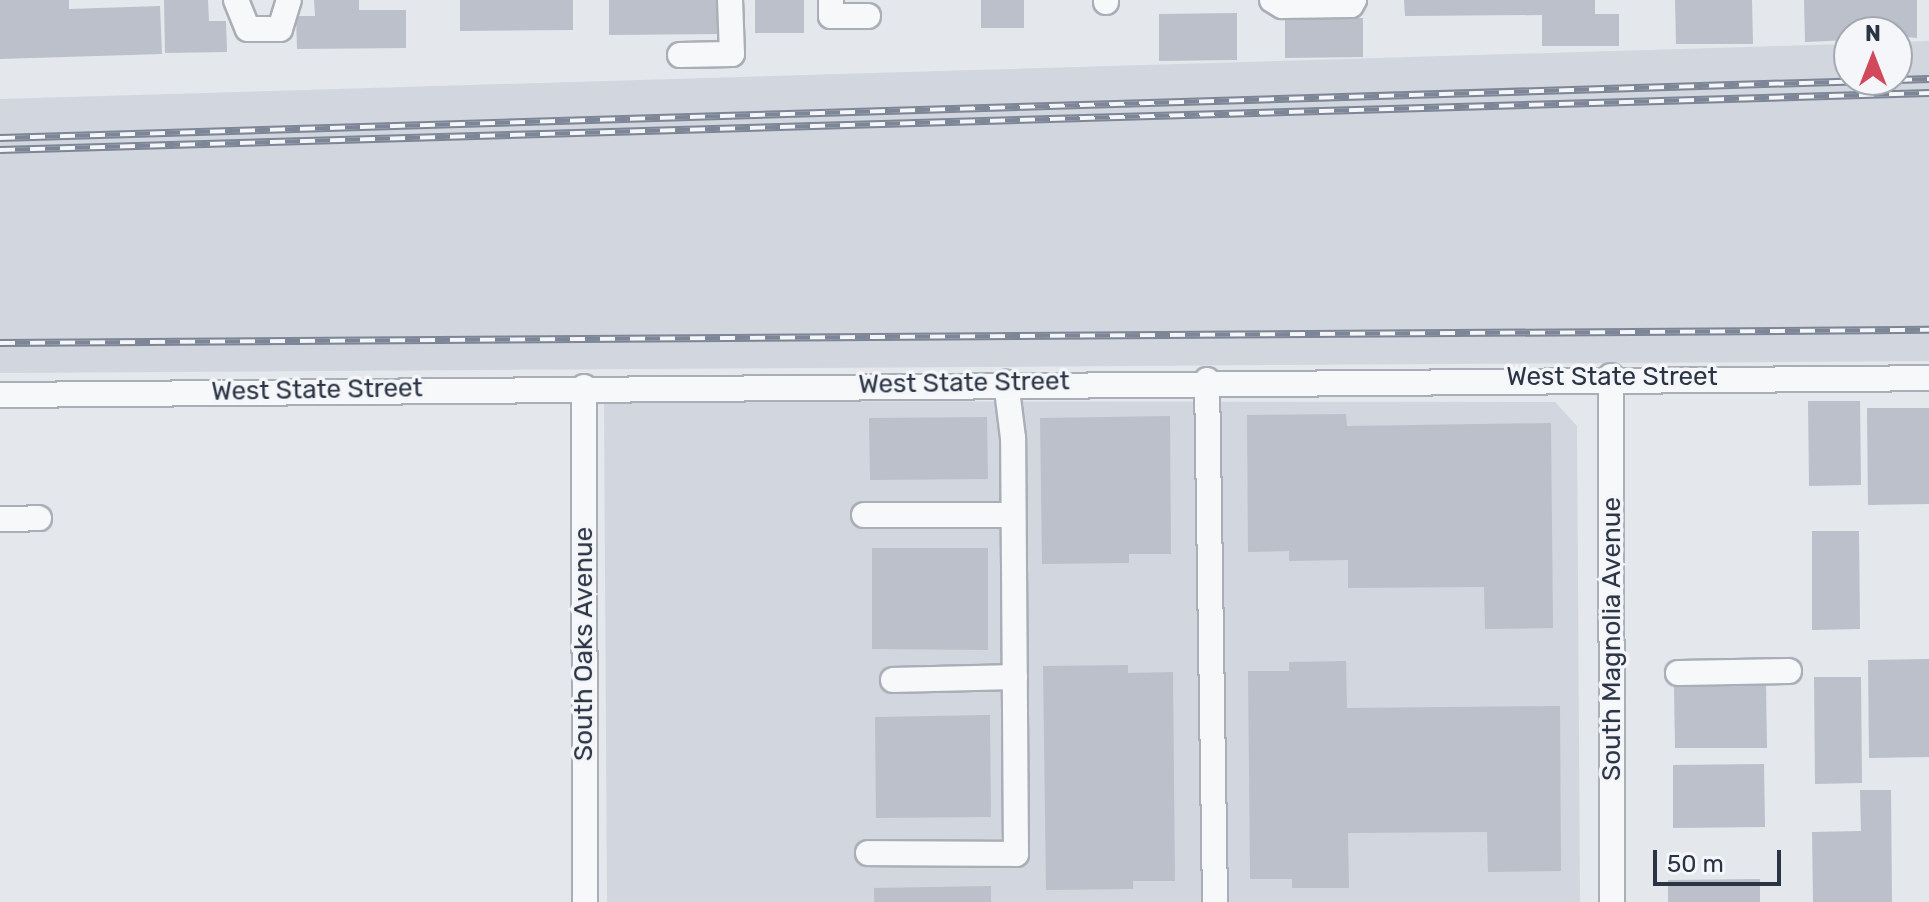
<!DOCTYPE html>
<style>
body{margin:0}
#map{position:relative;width:1929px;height:902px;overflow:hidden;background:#e4e7ec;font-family:Rubik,sans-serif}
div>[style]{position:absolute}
.built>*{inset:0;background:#d2d6de}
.building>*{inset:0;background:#bbc0ca}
.roads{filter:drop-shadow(2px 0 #a9aeb7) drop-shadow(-2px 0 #a9aeb7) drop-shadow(0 2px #a9aeb7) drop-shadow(0 -2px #a9aeb7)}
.minor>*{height:24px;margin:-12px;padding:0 12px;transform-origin:12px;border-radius:12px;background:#f7f8fa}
.rail>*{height:8px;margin-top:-4px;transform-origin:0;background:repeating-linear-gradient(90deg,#f4f6f9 0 15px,#7d8696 0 30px);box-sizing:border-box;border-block:2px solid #7d8696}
span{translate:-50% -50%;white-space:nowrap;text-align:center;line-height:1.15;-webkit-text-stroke:7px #f4f6f9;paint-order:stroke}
.street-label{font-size:26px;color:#2b3445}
.north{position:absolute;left:1833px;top:16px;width:80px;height:80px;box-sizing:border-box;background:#f4f6f9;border:2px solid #a4a8b1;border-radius:50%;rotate:0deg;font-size:22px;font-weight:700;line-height:32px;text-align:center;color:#2b3445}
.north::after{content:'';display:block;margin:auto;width:28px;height:36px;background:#d1495b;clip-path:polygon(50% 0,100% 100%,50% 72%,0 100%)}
.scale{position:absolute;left:1653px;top:850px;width:128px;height:36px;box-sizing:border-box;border:4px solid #2b3445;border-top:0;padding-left:10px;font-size:24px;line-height:28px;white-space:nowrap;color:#2b3445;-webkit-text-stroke:6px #f4f6f9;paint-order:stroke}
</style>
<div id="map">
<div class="built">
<div style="clip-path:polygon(1929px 41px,1929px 361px,0 373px,0 99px,1849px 44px,1849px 80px,1897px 80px,1897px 42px)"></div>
<div style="clip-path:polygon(604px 401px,1555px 402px,1577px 426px,1580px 902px,607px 902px)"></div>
</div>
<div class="building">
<div style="clip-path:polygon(0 0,69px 0,69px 9px,160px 6px,162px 54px,0 59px)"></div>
<div style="clip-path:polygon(164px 0,208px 0,209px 21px,226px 21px,227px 52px,165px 53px)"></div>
<div style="clip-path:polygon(314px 0,359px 0,359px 10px,406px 10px,406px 48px,297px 49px,296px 16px,315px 16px)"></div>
<div style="clip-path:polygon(460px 0,573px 0,573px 30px,460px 31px)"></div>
<div style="clip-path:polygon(609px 0,719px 0,720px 34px,609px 35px)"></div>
<div style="clip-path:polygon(755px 0,804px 0,804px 33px,755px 33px)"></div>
<div style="clip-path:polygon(981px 0,1024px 0,1024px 28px,981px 28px)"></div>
<div style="clip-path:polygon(1404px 0,1595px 0,1595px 14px,1619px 14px,1619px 46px,1542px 46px,1542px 15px,1405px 16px)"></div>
<div style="clip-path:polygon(1675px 0,1752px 0,1753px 44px,1676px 44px)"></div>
<div style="clip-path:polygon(1804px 0,1917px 0,1917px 38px,1849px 32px,1849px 40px,1805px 42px)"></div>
<div style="clip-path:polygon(1237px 13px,1237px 60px,1159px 61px,1159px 14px)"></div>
<div style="clip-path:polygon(1285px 18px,1363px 18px,1363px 57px,1285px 58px)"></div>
<div style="clip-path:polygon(1808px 401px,1860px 401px,1861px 485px,1809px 486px)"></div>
<div style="clip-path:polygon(1867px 408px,1929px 408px,1929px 504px,1868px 505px)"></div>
<div style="clip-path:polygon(1346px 414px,1347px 426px,1551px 423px,1553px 628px,1485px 629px,1484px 587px,1348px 588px,1348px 560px,1289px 561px,1289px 551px,1248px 552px,1247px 415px)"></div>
<div style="clip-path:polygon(1170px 416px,1171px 554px,1129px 554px,1129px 563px,1042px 564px,1040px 418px)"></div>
<div style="clip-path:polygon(987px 417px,988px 479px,870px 480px,869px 418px)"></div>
<div style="clip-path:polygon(1812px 531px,1859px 531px,1860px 629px,1812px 630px)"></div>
<div style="clip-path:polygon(872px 548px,988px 548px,988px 650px,872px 649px)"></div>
<div style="clip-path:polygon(1929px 659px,1929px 757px,1869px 758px,1868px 660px)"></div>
<div style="clip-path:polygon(1346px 661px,1347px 708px,1560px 706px,1561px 871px,1488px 872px,1487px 832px,1348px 833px,1349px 888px,1292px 888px,1292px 879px,1250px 879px,1248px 671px,1289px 671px,1289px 662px)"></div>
<div style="clip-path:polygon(1128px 665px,1128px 673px,1173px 672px,1175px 881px,1133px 881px,1133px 889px,1046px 890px,1043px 666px)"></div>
<div style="clip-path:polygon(1814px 677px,1861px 677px,1862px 783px,1815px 784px)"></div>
<div style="clip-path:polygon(1766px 685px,1767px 748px,1675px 748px,1674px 686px)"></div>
<div style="clip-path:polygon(990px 715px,991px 817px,876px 818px,875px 717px)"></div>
<div style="clip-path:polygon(1764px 764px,1765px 827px,1673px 828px,1673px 765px)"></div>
<div style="clip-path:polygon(1860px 790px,1891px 790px,1892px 902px,1813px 902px,1812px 832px,1861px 831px)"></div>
<div style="clip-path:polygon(1760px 879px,1760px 902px,1668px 902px,1668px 880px)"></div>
<div style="clip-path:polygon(991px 886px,991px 902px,874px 902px,874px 888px)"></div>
</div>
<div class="roads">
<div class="minor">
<div style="left:236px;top:0;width:31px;rotate:68deg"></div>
<div style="left:248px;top:29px;width:32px"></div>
<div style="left:280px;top:29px;width:30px;rotate:-73deg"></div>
<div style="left:831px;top:0;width:16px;rotate:90deg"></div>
<div style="left:831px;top:16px;width:37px"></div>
<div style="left:1106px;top:0;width:2px;rotate:90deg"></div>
<div style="left:1272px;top:0;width:12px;rotate:31deg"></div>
<div style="left:1282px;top:6px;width:69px;rotate:-0.8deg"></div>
<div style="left:1351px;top:5px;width:6px;rotate:-59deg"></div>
<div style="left:680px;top:55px;width:52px;rotate:-1.1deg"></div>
<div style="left:732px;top:54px;width:54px;rotate:-92.1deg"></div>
<div style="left:1611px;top:376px;width:526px;rotate:89.89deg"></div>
<div style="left:1207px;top:380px;width:522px;rotate:89.12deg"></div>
<div style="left:584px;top:387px;width:515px;rotate:89.89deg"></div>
<div style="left:0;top:395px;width:1929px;rotate:-0.5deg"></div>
<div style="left:864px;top:515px;width:149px"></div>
<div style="left:0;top:519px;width:39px;rotate:-1deg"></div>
<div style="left:1678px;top:673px;width:111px;rotate:-1deg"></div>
<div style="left:893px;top:680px;width:122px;rotate:-1.4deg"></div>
<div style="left:868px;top:853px;width:148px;rotate:0.4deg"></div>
<div style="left:1016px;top:854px;width:416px;rotate:-90.4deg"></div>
<div style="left:1013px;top:438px;width:56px;rotate:-97.1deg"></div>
</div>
</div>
<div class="rail">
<div style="left:1897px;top:80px;width:32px;rotate:-2deg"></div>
<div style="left:0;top:138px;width:1895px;rotate:-1.75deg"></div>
<div style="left:0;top:150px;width:1930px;rotate:-1.69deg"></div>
<div style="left:0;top:343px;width:1929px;rotate:-0.39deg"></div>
</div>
<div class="street-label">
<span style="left:1612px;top:377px">West State Street</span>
<span style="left:964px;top:383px;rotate:-1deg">West State Street</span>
<span style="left:317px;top:390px;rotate:-1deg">West State Street</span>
<span style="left:1612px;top:639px;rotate:-90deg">South Magnolia Avenue</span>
<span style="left:584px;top:644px;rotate:-90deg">South Oaks Avenue</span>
</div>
<div class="north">N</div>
<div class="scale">50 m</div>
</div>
